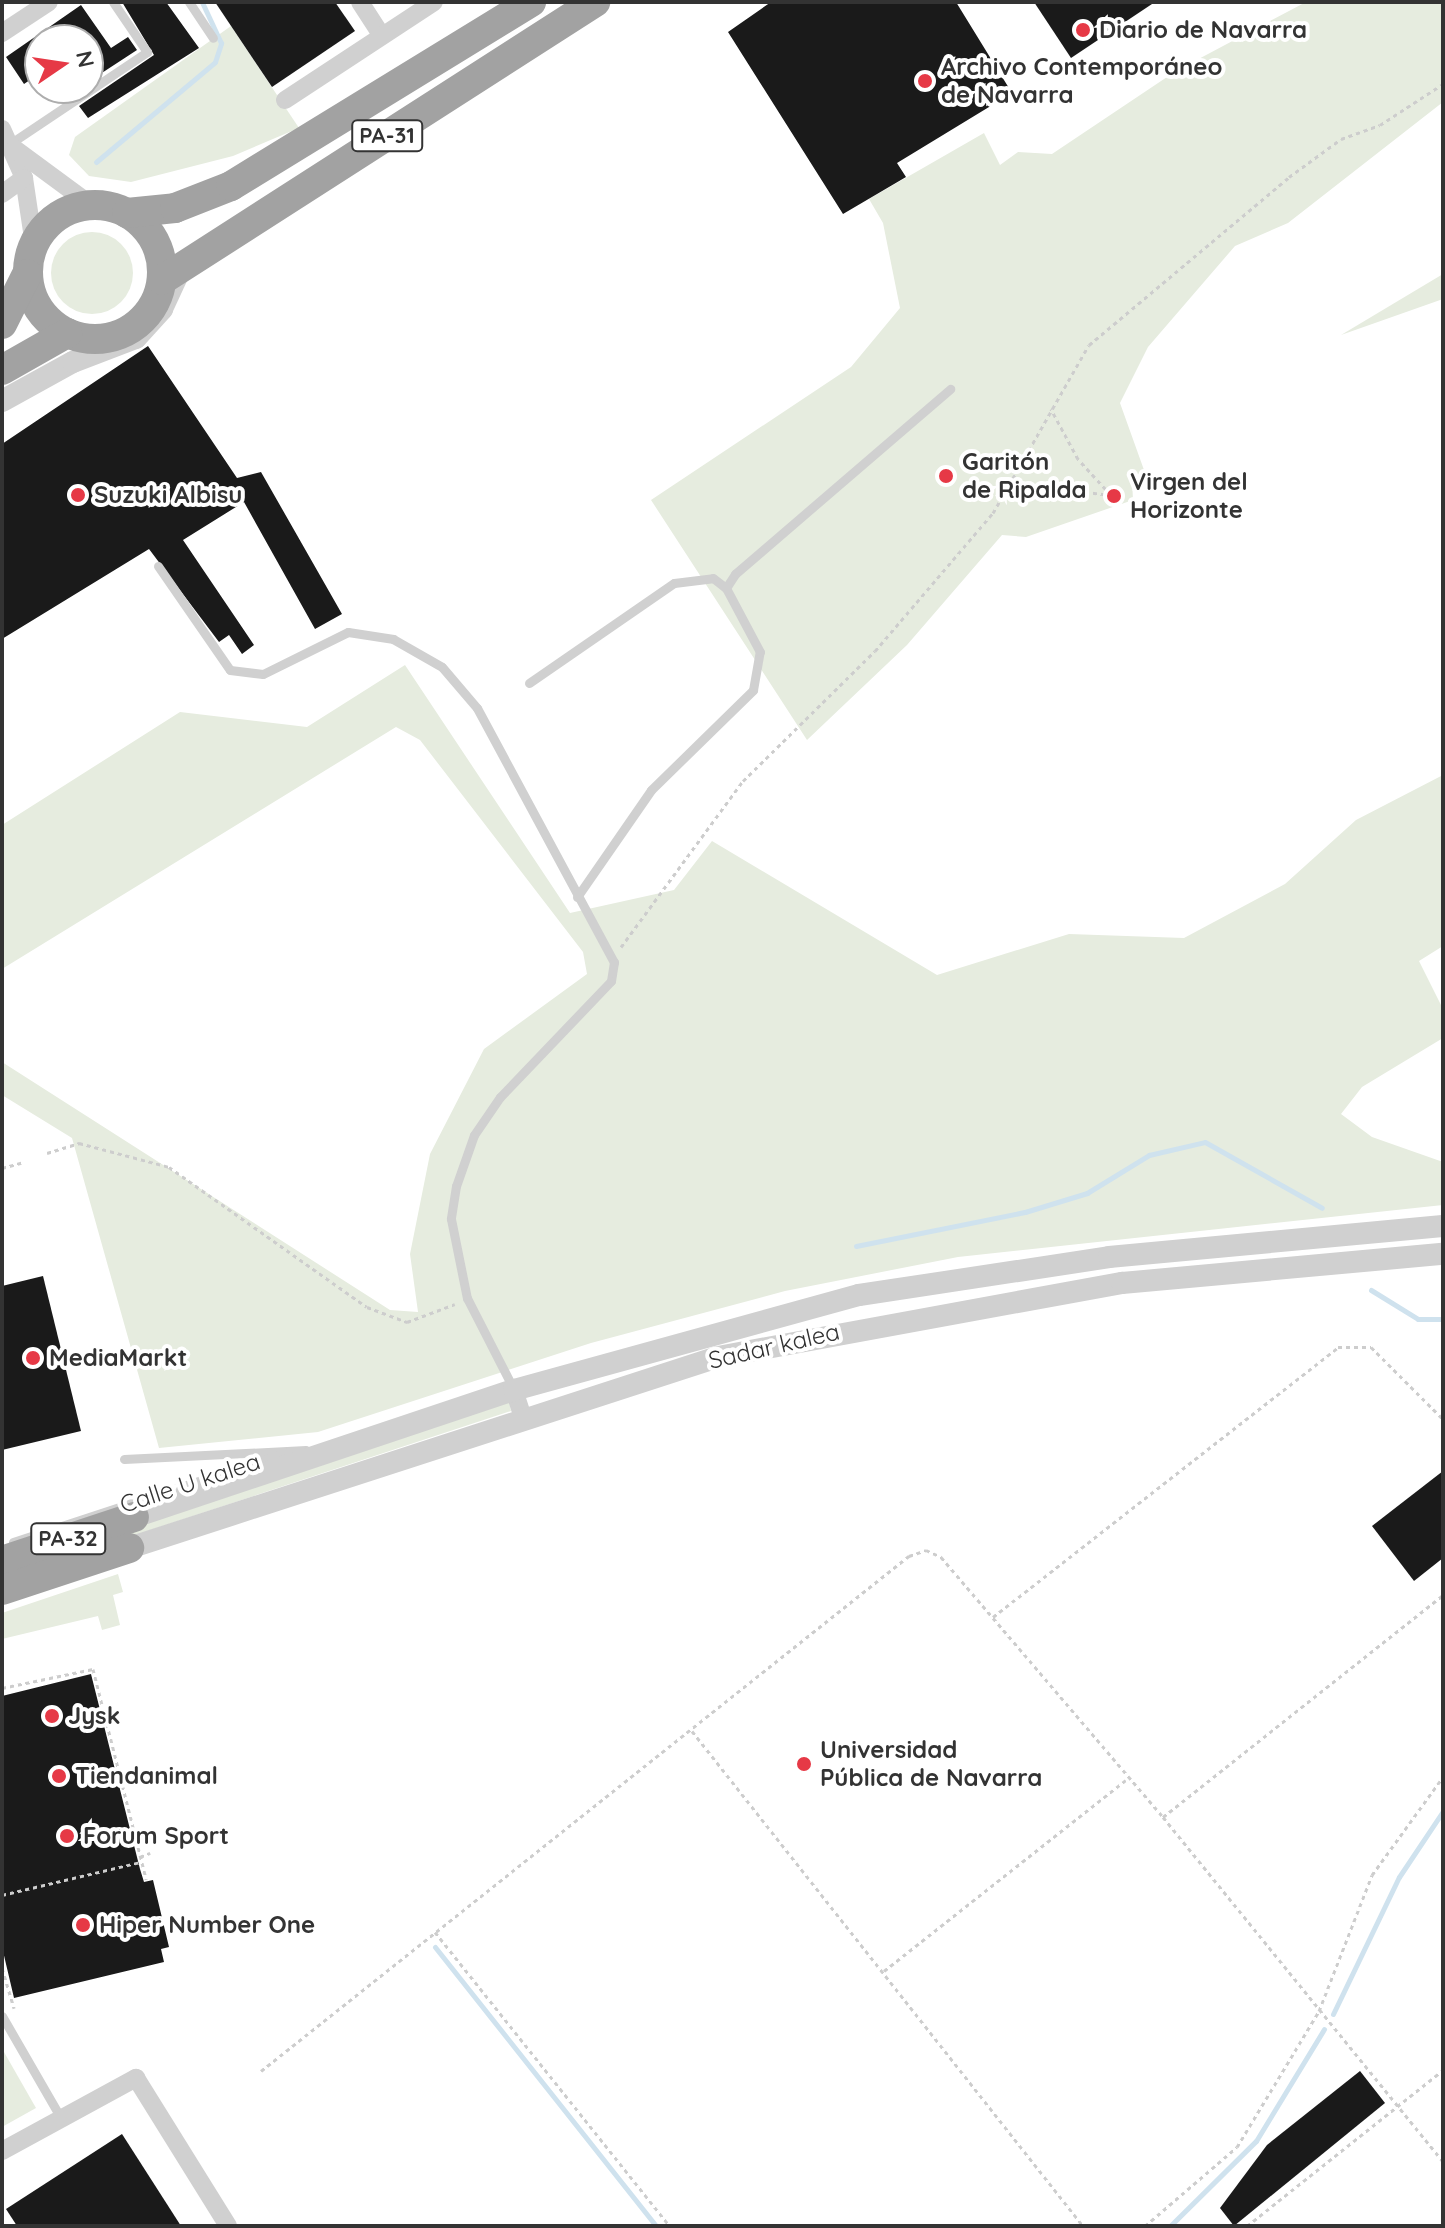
<!DOCTYPE html>
<meta charset="utf-8">
<style>
body{margin:0}
#map{position:relative;width:1445px;height:2228px;overflow:hidden;background:#fff;font-family:Quicksand,sans-serif}
div>[style]{position:absolute}
.green>*{inset:0;background:#e6ecdf}
.round{border-radius:50%}
.stream>*{height:5px;margin:-2.5px;padding:0 2.5px;transform-origin:2.5px;border-radius:2.5px;background:#cfe2ee}
.building>*{inset:0;background:#1a1a1a}
.path>*{height:3px;margin-top:-1.5px;transform-origin:0;background:repeating-linear-gradient(90deg,#cdcdcd 0 4px,transparent 0 8px)}
.service>*{height:9px;margin:-4.5px;padding:0 4.5px;transform-origin:4.5px;border-radius:4.5px;background:#d0d0d0}
.minor>*{height:18px;margin:-9px;padding:0 9px;transform-origin:9px;border-radius:9px;background:#d0d0d0}
.tertiary>*{height:22px;margin:-11px;padding:0 11px;transform-origin:11px;border-radius:11px;background:#d0d0d0}
.trunk>*{height:30px;margin:-15px;padding:0 15px;transform-origin:15px;border-radius:15px;background:#a2a2a2}
.trunk>.ring{margin:-15px;padding:0;box-sizing:content-box;background:none;border:30px solid #a2a2a2;border-radius:50%}
.dots>*{width:22px;height:22px;translate:-50% -50%;box-sizing:border-box;border:4px solid #fff;border-radius:50%}
span{translate:-50% -50%;white-space:nowrap;text-align:center;line-height:1.15;-webkit-text-stroke:8px #fff;paint-order:stroke}
.shield-label span{padding:2px 6px;background:#fff;border:2px solid;border-radius:6px;-webkit-text-stroke-width:0}
.shield-label{font-size:22px;color:#333;font-weight:700}
.poi-label{font-size:24px;color:#333;font-weight:700}
.left{translate:0 -50%;text-align:left}
.street-label{font-size:24px;color:#333}
.frame{position:absolute;inset:0;border:4px solid #333;pointer-events:none}
.north{position:absolute;left:24px;top:24px;width:80px;height:80px;box-sizing:border-box;background:#fff;border:2px solid #adadad;border-radius:50%;rotate:77deg;font-size:22px;font-weight:700;line-height:32px;text-align:center;color:#333}
.north::after{content:'';display:block;margin:auto;width:28px;height:36px;background:#e63946;clip-path:polygon(50% 0,100% 100%,50% 72%,0 100%)}
</style>
<div id="map">
<div class="green">
<div style="clip-path:polygon(1306px 2px,1443px 2px,1443px 102px,1288px 223px,1235px 246px,1148px 347px,1120px 403px,1144px 470px,1132px 480px,1133px 500px,1026px 537px,1002px 535px,907px 645px,807px 740px,651px 500px,851px 367px,900px 308px,883px 223px,869px 199px,984px 133px,1000px 165px,1018px 152px,1052px 154px,1176px 71px)"></div>
<div style="clip-path:polygon(231px 26px,299px 128px,233px 156px,131px 182px,89px 176px,69px 155px,75px 137px)"></div>
<div class="round" style="left:51px;top:232px;width:82px;height:82px"></div>
<div style="clip-path:polygon(1443px 274px,1443px 299px,1341px 335px)"></div>
<div style="clip-path:polygon(405px 665px,570px 913px,674px 890px,712px 841px,937px 975px,1069px 934px,1184px 938px,1285px 884px,1356px 820px,1443px 775px,1443px 946px,1419px 961px,1443px 1009px,1443px 1038px,1362px 1087px,1341px 1114px,1372px 1137px,1443px 1162px,1443px 1205px,958px 1257px,785px 1291px,591px 1343px,318px 1432px,159px 1448px,72px 1138px,2px 1095px,2px 1062px,390px 1310px,418px 1312px,410px 1254px,430px 1154px,484px 1049px,587px 974px,583px 952px,420px 740px,396px 727px,2px 969px,2px 825px,180px 712px,307px 727px)"></div>
<div style="clip-path:polygon(509px 1402px,511px 1411px,2px 1579px,2px 1570px)"></div>
<div style="clip-path:polygon(118px 1574px,123px 1592px,113px 1595px,120px 1625px,102px 1630px,98px 1616px,2px 1639px,2px 1613px)"></div>
<div style="clip-path:polygon(4px 2052px,36px 2108px,2px 2127px,2px 2053px)"></div>
</div>
<div class="stream">
<div style="left:96px;top:162px;width:155px;rotate:-40deg"></div>
<div style="left:215px;top:62px;width:20px;rotate:-72deg"></div>
<div style="left:221px;top:43px;width:45px;rotate:-114.9deg"></div>
<div style="left:856px;top:1246px;width:172px;rotate:-11.4deg"></div>
<div style="left:1025px;top:1212px;width:65px;rotate:-17deg"></div>
<div style="left:1087px;top:1193px;width:73px;rotate:-31.5deg"></div>
<div style="left:1149px;top:1155px;width:57px;rotate:-13.1deg"></div>
<div style="left:1205px;top:1142px;width:134px;rotate:29.4deg"></div>
<div style="left:1371px;top:1290px;width:55px;rotate:31.7deg"></div>
<div style="left:1418px;top:1319px;width:25px"></div>
<div style="left:435px;top:1947px;width:356px;rotate:51.6deg"></div>
<div style="left:1333px;top:2014px;width:152px;rotate:-64.3deg"></div>
<div style="left:1399px;top:1877px;width:79px;rotate:-56.3deg"></div>
<div style="left:1170px;top:2226px;width:121px;rotate:-44.7deg"></div>
<div style="left:1256px;top:2141px;width:131px;rotate:-58.7deg"></div>
</div>
<div class="building">
<div style="clip-path:polygon(122px 2px,166px 2px,199px 48px,88px 118px,79px 106px,154px 55px)"></div>
<div style="clip-path:polygon(215px 2px,335px 2px,355px 31px,272px 87px)"></div>
<div style="clip-path:polygon(771px 2px,956px 2px,1012px 93px,897px 163px,906px 177px,843px 214px,728px 32px)"></div>
<div style="clip-path:polygon(1034px 2px,1155px 2px,1071px 58px)"></div>
<div style="clip-path:polygon(81px 5px,111px 48px,128px 37px,137px 50px,88px 82px,88px 40px,40px 40px,40px 73px,24px 84px,6px 57px)"></div>
<div style="clip-path:polygon(148px 346px,237px 478px,261px 472px,342px 614px,315px 629px,244px 502px,183px 540px,254px 645px,242px 654px,229px 635px,219px 642px,149px 549px,2px 639px,2px 444px)"></div>
<div style="clip-path:polygon(43px 1276px,81px 1431px,2px 1450px,2px 1286px)"></div>
<div style="clip-path:polygon(1443px 1471px,1443px 1558px,1414px 1581px,1372px 1526px)"></div>
<div style="clip-path:polygon(91px 1674px,140px 1869px,144px 1882px,153px 1880px,169px 1947px,161px 1949px,164px 1962px,14px 1998px,2px 1947px,2px 1696px)"></div>
<div style="clip-path:polygon(1360px 2071px,1385px 2103px,1234px 2226px,1220px 2208px,1267px 2145px)"></div>
<div style="clip-path:polygon(122px 2134px,181px 2226px,17px 2226px,6px 2209px)"></div>
</div>
<div class="path">
<div style="left:1003px;top:496px;width:43px;rotate:-12.1deg"></div>
<div style="left:1045px;top:487px;width:66px;rotate:6.9deg"></div>
<div style="left:1111px;top:495px;width:49px;rotate:-132.5deg"></div>
<div style="left:1078px;top:459px;width:57px;rotate:-118.4deg"></div>
<div style="left:621px;top:947px;width:206px;rotate:-53.7deg"></div>
<div style="left:743px;top:781px;width:185px;rotate:-44.6deg"></div>
<div style="left:875px;top:651px;width:182px;rotate:-49.5deg"></div>
<div style="left:993px;top:513px;width:193px;rotate:-60.3deg"></div>
<div style="left:1089px;top:345px;width:261px;rotate:-40deg"></div>
<div style="left:1289px;top:177px;width:64px;rotate:-36.2deg"></div>
<div style="left:1341px;top:139px;width:41px;rotate:-19.7deg"></div>
<div style="left:1380px;top:125px;width:75px;rotate:-33.1deg"></div>
<div style="left:47px;top:1153px;width:34px;rotate:-17deg"></div>
<div style="left:79px;top:1143px;width:93px;rotate:14.9deg"></div>
<div style="left:169px;top:1167px;width:242px;rotate:35.3deg"></div>
<div style="left:367px;top:1307px;width:43px;rotate:20.6deg"></div>
<div style="left:407px;top:1322px;width:51px;rotate:-20.6deg"></div>
<div style="left:2px;top:1168px;width:20px;rotate:-15deg"></div>
<div style="left:993px;top:1617px;width:438px;rotate:-38deg"></div>
<div style="left:1338px;top:1347px;width:33px"></div>
<div style="left:1371px;top:1347px;width:102px;rotate:45deg"></div>
<div style="left:2px;top:1688px;width:93px;rotate:-11.8deg"></div>
<div style="left:93px;top:1669px;width:217px;rotate:75.8deg"></div>
<div style="left:692px;top:1731px;width:631px;rotate:51.69deg"></div>
<div style="left:1163px;top:1817px;width:357px;rotate:-38.4deg"></div>
<div style="left:140px;top:1857px;width:11px;rotate:-22deg"></div>
<div style="left:2px;top:1895px;width:143px;rotate:-13.4deg"></div>
<div style="left:435px;top:1932px;width:376px;rotate:51.4deg"></div>
<div style="left:2px;top:1968px;width:42px;rotate:73.3deg"></div>
<div style="left:884px;top:1971px;width:308px;rotate:-38.3deg"></div>
<div style="left:261px;top:2071px;width:828px;rotate:-38.48deg"></div>
<div style="left:909px;top:1556px;width:18px;rotate:-19deg"></div>
<div style="left:926px;top:1550px;width:17px;rotate:25deg"></div>
<div style="left:941px;top:1557px;width:342px;rotate:49.5deg"></div>
<div style="left:1163px;top:1817px;width:444px;rotate:50.9deg"></div>
<div style="left:1145px;top:2226px;width:121px;rotate:-40.7deg"></div>
<div style="left:1237px;top:2147px;width:159px;rotate:-58.9deg"></div>
<div style="left:1319px;top:2011px;width:146px;rotate:-68.7deg"></div>
<div style="left:1372px;top:1875px;width:121px;rotate:-54.1deg"></div>
<div style="left:1247px;top:2226px;width:251px;rotate:-38.5deg"></div>
</div>
<div class="service">
<div style="left:189px;top:2px;width:43px;rotate:56.3deg"></div>
<div style="left:11px;top:143px;width:164px;rotate:-33.8deg"></div>
<div style="left:147px;top:52px;width:60px;rotate:-124.2deg"></div>
<div style="left:158px;top:566px;width:126px;rotate:55.3deg"></div>
<div style="left:230px;top:670px;width:33px;rotate:7deg"></div>
<div style="left:263px;top:674px;width:95px;rotate:-26.3deg"></div>
<div style="left:348px;top:632px;width:46px;rotate:8.8deg"></div>
<div style="left:393px;top:639px;width:56px;rotate:29.7deg"></div>
<div style="left:442px;top:667px;width:54px;rotate:49.5deg"></div>
<div style="left:477px;top:708px;width:289px;rotate:61.7deg"></div>
<div style="left:614px;top:962px;width:19px;rotate:99deg"></div>
<div style="left:611px;top:981px;width:161px;rotate:133.7deg"></div>
<div style="left:500px;top:1097px;width:46px;rotate:124.4deg"></div>
<div style="left:474px;top:1135px;width:54px;rotate:109.4deg"></div>
<div style="left:456px;top:1186px;width:33px;rotate:99deg"></div>
<div style="left:451px;top:1219px;width:81px;rotate:78.6deg"></div>
<div style="left:467px;top:1298px;width:103px;rotate:62.9deg"></div>
<div style="left:529px;top:683px;width:176px;rotate:-34.6deg"></div>
<div style="left:674px;top:583px;width:39px;rotate:-7deg"></div>
<div style="left:713px;top:578px;width:16px;rotate:38deg"></div>
<div style="left:577px;top:897px;width:130px;rotate:-55.3deg"></div>
<div style="left:651px;top:790px;width:143px;rotate:-44.4deg"></div>
<div style="left:753px;top:690px;width:39px;rotate:-80deg"></div>
<div style="left:760px;top:652px;width:72px;rotate:-118deg"></div>
<div style="left:726px;top:588px;width:17px;rotate:-57deg"></div>
<div style="left:735px;top:574px;width:284px;rotate:-40.7deg"></div>
<div style="left:124px;top:1459px;width:182px;rotate:-2.8deg"></div>
<div style="left:13px;top:1542px;width:288px;rotate:-18.2deg"></div>
<div style="left:2px;top:2016px;width:118px;rotate:60deg"></div>
</div>
<div class="minor">
<div style="left:360px;top:2px;width:40px;rotate:57.1deg"></div>
<div style="left:2px;top:33px;width:56px;rotate:-33.4deg"></div>
<div style="left:285px;top:100px;width:178px;rotate:-33.3deg"></div>
<div style="left:2px;top:129px;width:54px;rotate:65.8deg"></div>
<div style="left:24px;top:178px;width:68px;rotate:81.5deg"></div>
<div style="left:15px;top:149px;width:94px;rotate:36.4deg"></div>
<div style="left:2px;top:194px;width:27px;rotate:-36deg"></div>
<div style="left:514px;top:1390px;width:28px;rotate:72deg"></div>
<div style="left:2px;top:2151px;width:153px;rotate:-28.6deg"></div>
<div style="left:136px;top:2078px;width:174px;rotate:58.1deg"></div>
</div>
<div class="tertiary">
<div style="left:2px;top:401px;width:81px;rotate:-28.8deg"></div>
<div style="left:73px;top:362px;width:67px;rotate:-20.9deg"></div>
<div style="left:136px;top:338px;width:39px;rotate:-48deg"></div>
<div style="left:162px;top:309px;width:43px;rotate:-65.2deg"></div>
<div style="left:134px;top:1517px;width:401px;rotate:-18.5deg"></div>
<div style="left:514px;top:1390px;width:358px;rotate:-15.4deg"></div>
<div style="left:859px;top:1295px;width:253px;rotate:-8.6deg"></div>
<div style="left:1109px;top:1257px;width:335px;rotate:-5.3deg"></div>
<div style="left:129px;top:1548px;width:619px;rotate:-17.97deg"></div>
<div style="left:718px;top:1357px;width:411px;rotate:-10.4deg"></div>
<div style="left:1122px;top:1283px;width:322px;rotate:-5.2deg"></div>
</div>
<div class="trunk">
<div class="ring" style="left:28px;top:205px;width:104px;height:104px"></div>
<div style="left:127px;top:213px;width:48px;rotate:-5.9deg"></div>
<div style="left:175px;top:208px;width:60px;rotate:-21.4deg"></div>
<div style="left:231px;top:186px;width:352px;rotate:-31.5deg"></div>
<div style="left:162px;top:280px;width:515px;rotate:-32.7deg"></div>
<div style="left:2px;top:324px;width:56px;rotate:-63.4deg"></div>
<div style="left:2px;top:370px;width:75px;rotate:-29.6deg"></div>
<div style="left:2px;top:1561px;width:139px;rotate:-18.4deg"></div>
<div style="left:2px;top:1590px;width:134px;rotate:-18.3deg"></div>
</div>
<div class="dots">
<div style="left:1083px;top:30px;background:#e63946"></div>
<div style="left:925px;top:81px;background:#e63946"></div>
<div style="left:946px;top:476px;background:#e63946"></div>
<div style="left:78px;top:495px;background:#e63946"></div>
<div style="left:1114px;top:496px;background:#e63946"></div>
<div style="left:33px;top:1358px;background:#e63946"></div>
<div style="left:52px;top:1716px;background:#e63946"></div>
<div style="left:804px;top:1764px;background:#e63946"></div>
<div style="left:59px;top:1776px;background:#e63946"></div>
<div style="left:67px;top:1836px;background:#e63946"></div>
<div style="left:83px;top:1925px;background:#e63946"></div>
</div>
<div class="shield-label">
<span style="left:387px;top:136px">PA-31</span>
<span style="left:68px;top:1539px">PA-32</span>
</div>
<div class="poi-label">
<span class="left" style="left:1099px;top:30px">Diario de Navarra</span>
<span class="left" style="left:941px;top:81px">Archivo Contemporáneo<br>de Navarra</span>
<span class="left" style="left:962px;top:476px">Garitón<br>de Ripalda</span>
<span class="left" style="left:1130px;top:496px">Virgen del<br>Horizonte</span>
<span class="left" style="left:94px;top:495px">Suzuki Albisu</span>
<span class="left" style="left:49px;top:1358px">MediaMarkt</span>
<span class="left" style="left:68px;top:1716px">Jysk</span>
<span class="left" style="left:820px;top:1764px">Universidad<br>Pública de Navarra</span>
<span class="left" style="left:75px;top:1776px">Tiendanimal</span>
<span class="left" style="left:83px;top:1836px">Forum Sport</span>
<span class="left" style="left:99px;top:1925px">Hiper Number One</span>
</div>
<div class="street-label">
<span style="left:774px;top:1346px;rotate:-13deg">Sadar kalea</span>
<span style="left:190px;top:1483px;rotate:-18deg">Calle U kalea</span>
</div>
<div class="frame"></div>
<div class="north">N</div>
</div>
